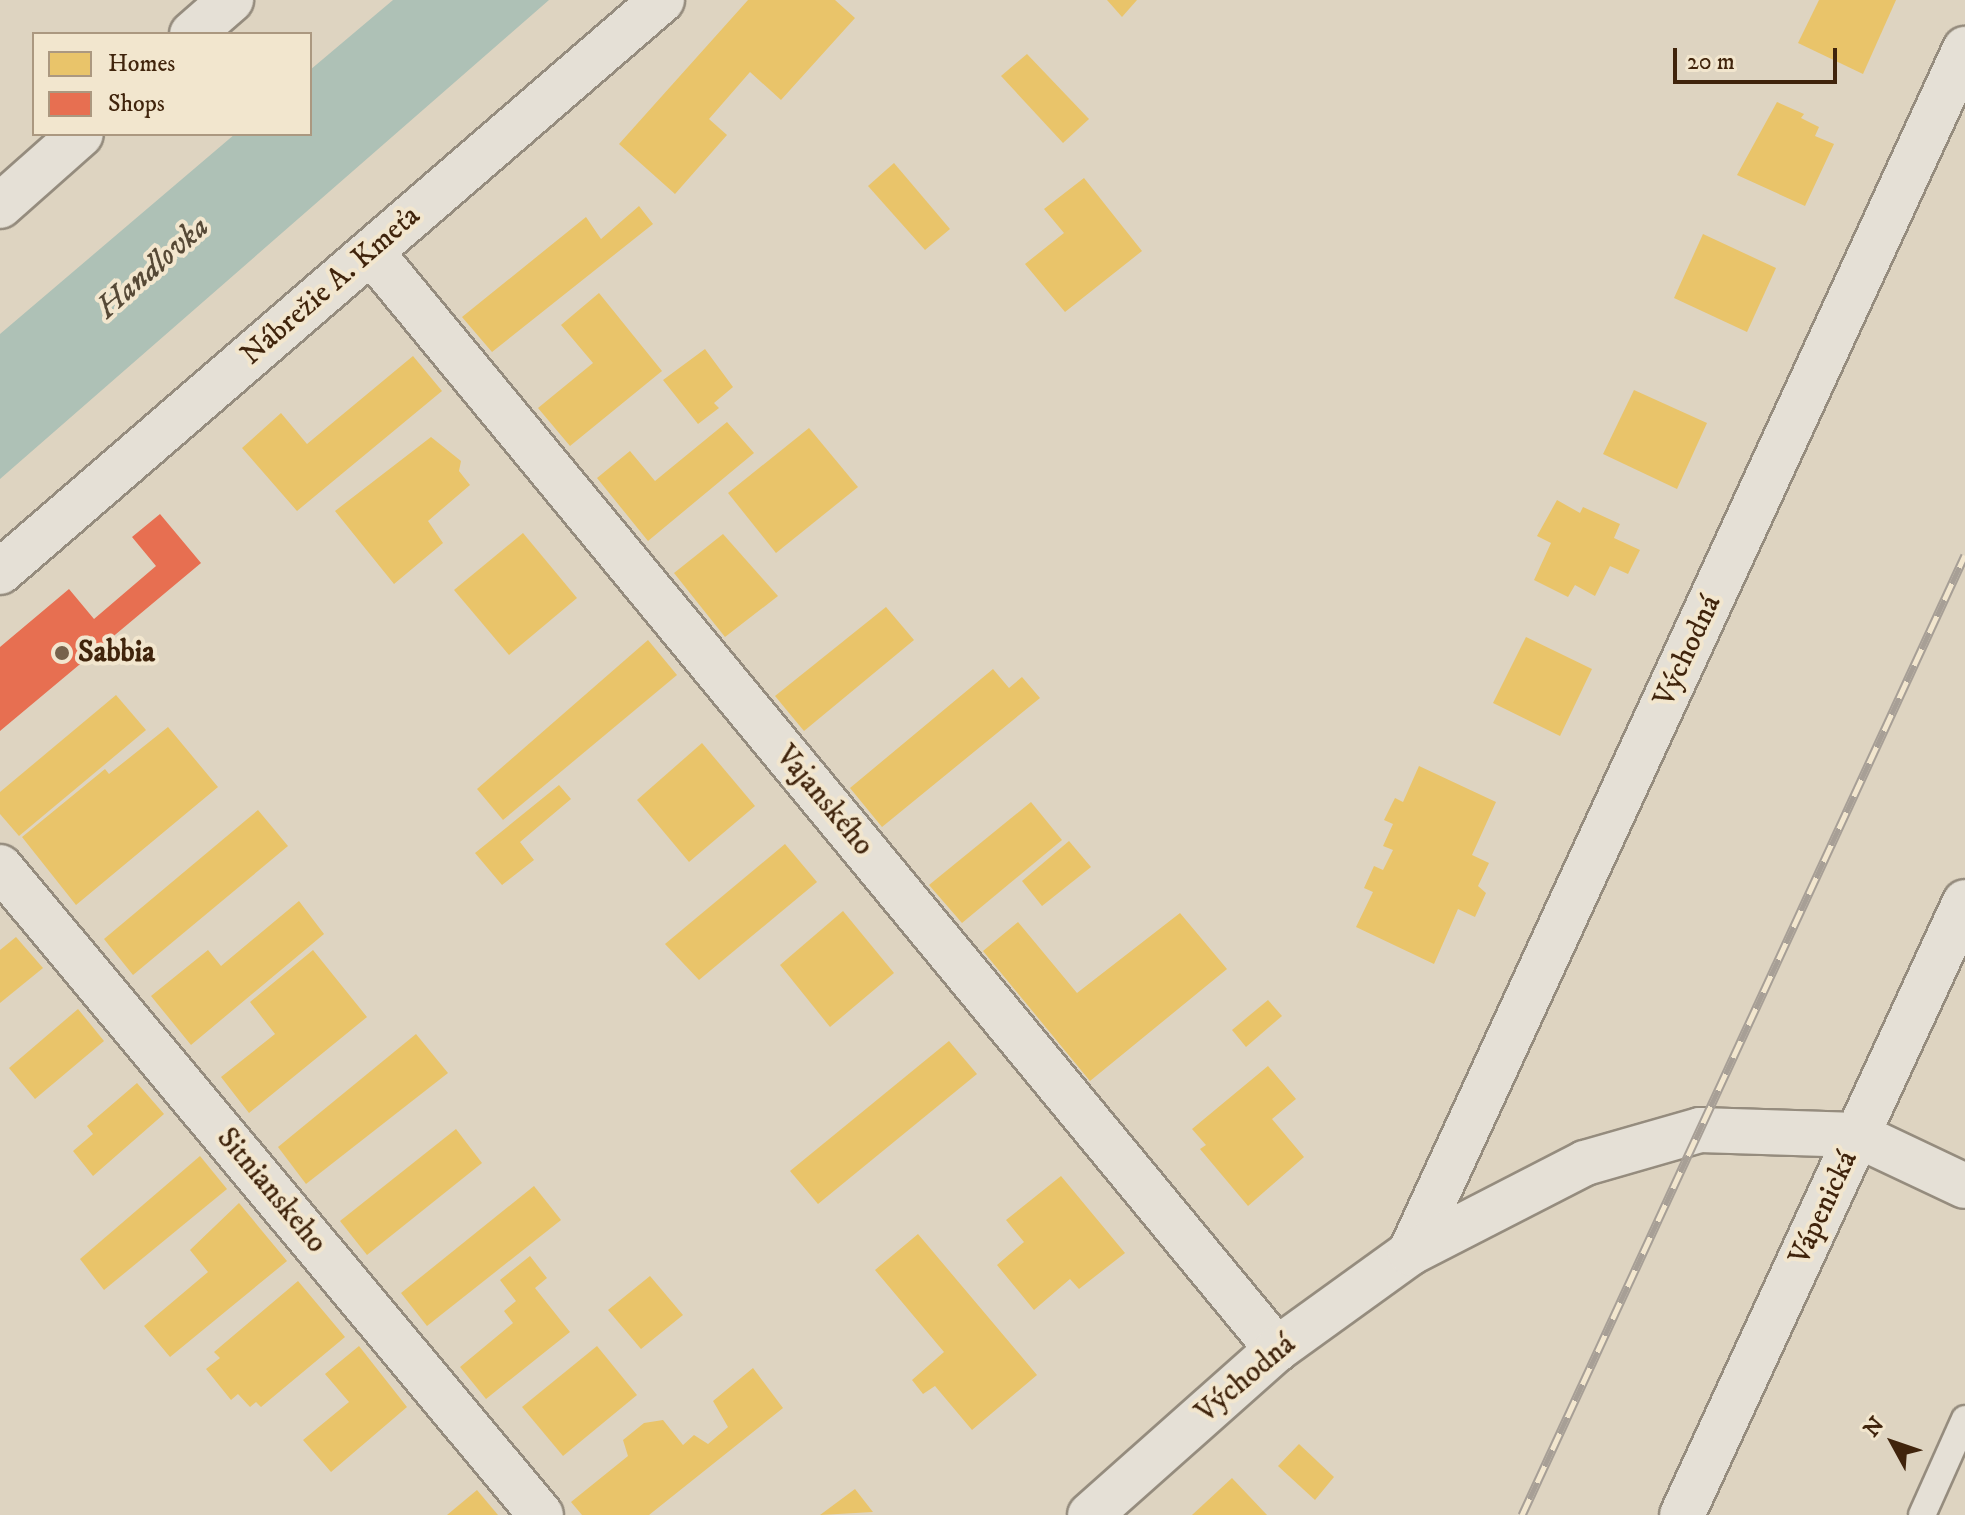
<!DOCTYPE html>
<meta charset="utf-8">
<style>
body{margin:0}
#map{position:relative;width:1965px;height:1515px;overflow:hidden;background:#ded4c1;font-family:"IM FELL DW Pica",serif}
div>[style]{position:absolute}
.water>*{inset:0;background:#aec1b6}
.homes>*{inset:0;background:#e9c46a}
.shops>*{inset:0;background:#e76f51}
.roads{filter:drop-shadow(2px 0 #958c7e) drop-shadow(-2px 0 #958c7e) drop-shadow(0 2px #958c7e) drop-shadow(0 -2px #958c7e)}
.lane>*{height:26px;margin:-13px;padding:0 13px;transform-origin:13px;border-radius:13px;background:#e5e0d6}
.street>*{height:44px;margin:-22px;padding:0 22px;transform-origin:22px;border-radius:22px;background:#e5e0d6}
.rail>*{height:9px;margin-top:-4.5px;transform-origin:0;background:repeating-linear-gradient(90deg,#f2e6ce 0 18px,#a79f96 0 36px);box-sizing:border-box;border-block:2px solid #a79f96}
.dots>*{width:22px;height:22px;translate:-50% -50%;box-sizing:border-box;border:4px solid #f2e6ce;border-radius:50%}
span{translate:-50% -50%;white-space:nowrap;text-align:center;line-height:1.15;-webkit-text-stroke:8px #f2e6ce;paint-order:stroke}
.street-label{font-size:30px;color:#40240c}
.poi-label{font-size:30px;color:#40240c;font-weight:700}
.left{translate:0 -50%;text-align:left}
.water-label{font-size:32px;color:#564936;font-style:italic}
.legend{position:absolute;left:32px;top:32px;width:280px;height:104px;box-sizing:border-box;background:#f2e6ce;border:2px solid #ab9880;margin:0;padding:10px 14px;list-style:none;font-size:24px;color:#40240c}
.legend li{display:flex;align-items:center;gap:16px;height:40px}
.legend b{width:40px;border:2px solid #ab9880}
.north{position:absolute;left:1853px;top:1403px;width:80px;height:80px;-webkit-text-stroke:6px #f2e6ce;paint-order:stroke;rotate:310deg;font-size:22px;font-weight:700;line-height:32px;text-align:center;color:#40240c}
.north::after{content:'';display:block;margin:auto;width:28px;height:36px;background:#40240c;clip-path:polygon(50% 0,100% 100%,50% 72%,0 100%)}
.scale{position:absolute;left:1673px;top:48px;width:164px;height:36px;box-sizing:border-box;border:4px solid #40240c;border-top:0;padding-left:10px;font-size:24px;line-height:28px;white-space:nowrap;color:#40240c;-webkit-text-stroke:6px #f2e6ce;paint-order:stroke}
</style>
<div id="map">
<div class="water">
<div style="clip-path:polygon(393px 0,549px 0,0 479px,0 334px,235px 134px,310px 134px,310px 70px)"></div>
</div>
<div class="homes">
<div style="clip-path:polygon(748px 0,835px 0,855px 18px,781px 100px,750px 72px,709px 119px,727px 135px,675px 194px,619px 144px)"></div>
<div style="clip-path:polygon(1107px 0,1137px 0,1122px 17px)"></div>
<div style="clip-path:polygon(1819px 0,1896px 0,1863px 74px,1798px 43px)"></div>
<div style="clip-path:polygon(1027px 54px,1089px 119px,1063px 143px,1001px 76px)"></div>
<div style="clip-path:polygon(1777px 102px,1804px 114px,1801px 118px,1819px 127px,1815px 136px,1834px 144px,1805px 206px,1737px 175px)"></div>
<div style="clip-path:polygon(894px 163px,950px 229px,925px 250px,868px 186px)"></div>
<div style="clip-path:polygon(1084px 178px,1142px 251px,1065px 312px,1025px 264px,1064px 233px,1044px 209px)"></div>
<div style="clip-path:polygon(639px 206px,653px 224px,492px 352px,462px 317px,586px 217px,601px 239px)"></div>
<div style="clip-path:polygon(1703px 234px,1776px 268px,1747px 332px,1674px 298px)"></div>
<div style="clip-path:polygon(599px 293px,662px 371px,570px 446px,538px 408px,593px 363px,561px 325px)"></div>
<div style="clip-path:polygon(705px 349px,733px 387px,714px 403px,719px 408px,698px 424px,663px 380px)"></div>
<div style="clip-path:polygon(413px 356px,442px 391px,297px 511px,242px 448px,281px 413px,307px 444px)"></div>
<div style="clip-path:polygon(1634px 390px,1707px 423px,1677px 489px,1603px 454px)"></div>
<div style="clip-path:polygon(727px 422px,754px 453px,648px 541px,597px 478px,630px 451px,655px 481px)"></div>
<div style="clip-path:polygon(809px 428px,858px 487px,776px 553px,728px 493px)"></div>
<div style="clip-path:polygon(431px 437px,461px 461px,459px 471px,470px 485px,428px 521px,443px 543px,394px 584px,335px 511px)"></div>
<div style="clip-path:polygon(1557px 500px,1580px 513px,1583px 507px,1620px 524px,1614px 538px,1640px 550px,1628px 574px,1610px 566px,1595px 596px,1575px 585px,1568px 597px,1534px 580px,1551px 543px,1537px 536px)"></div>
<div style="clip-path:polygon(523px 533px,577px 598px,509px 655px,454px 590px)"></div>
<div style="clip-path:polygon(723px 534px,778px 596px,725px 637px,674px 573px)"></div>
<div style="clip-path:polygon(886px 607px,914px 640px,804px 731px,775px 696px)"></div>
<div style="clip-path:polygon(1526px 637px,1592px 669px,1560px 736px,1493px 703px)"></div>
<div style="clip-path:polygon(648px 640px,677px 675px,503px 820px,477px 789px)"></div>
<div style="clip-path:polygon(993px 669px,1009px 688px,1022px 677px,1040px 698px,882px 827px,850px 788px)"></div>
<div style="clip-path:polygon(116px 695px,146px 730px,19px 836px,0 814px,0 792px)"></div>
<div style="clip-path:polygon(168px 727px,218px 787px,76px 905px,22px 837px,105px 769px,109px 774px)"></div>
<div style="clip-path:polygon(702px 743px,755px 806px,689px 862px,637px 800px)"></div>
<div style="clip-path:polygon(1419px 766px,1496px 802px,1472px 855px,1489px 863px,1478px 886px,1486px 893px,1475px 917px,1458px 909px,1434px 964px,1356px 927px,1373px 892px,1364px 888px,1374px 866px,1383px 870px,1393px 850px,1383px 846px,1393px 824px,1384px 820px,1395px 798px,1403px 802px)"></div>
<div style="clip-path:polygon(559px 785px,571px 799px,520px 842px,534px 860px,502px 885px,475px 853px)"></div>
<div style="clip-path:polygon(1031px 802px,1062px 840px,962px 923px,929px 885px)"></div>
<div style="clip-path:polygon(258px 810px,288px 846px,133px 975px,104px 939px)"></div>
<div style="clip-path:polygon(1069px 841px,1091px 867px,1042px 906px,1022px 881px)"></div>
<div style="clip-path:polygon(785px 844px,817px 882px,699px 980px,665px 944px)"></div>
<div style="clip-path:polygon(299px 901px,324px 934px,191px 1045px,151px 996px,208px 950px,221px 966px)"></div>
<div style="clip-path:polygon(843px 911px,894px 973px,830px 1027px,780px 965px)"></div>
<div style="clip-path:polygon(1180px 913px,1227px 969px,1090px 1081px,983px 951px,1018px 922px,1077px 993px)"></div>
<div style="clip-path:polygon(16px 937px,43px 968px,0 1003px,0 950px)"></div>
<div style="clip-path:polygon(313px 950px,367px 1017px,249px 1113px,221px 1077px,275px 1034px,250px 1002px)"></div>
<div style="clip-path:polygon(1268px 1000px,1282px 1016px,1246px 1047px,1232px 1030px)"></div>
<div style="clip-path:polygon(78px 1009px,104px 1041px,35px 1099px,9px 1068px)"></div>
<div style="clip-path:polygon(416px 1034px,448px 1073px,306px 1184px,278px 1147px)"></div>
<div style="clip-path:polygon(949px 1041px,977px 1074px,818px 1204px,790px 1171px)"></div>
<div style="clip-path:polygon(1268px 1066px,1296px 1099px,1272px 1119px,1304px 1157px,1248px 1206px,1200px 1149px,1206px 1145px,1192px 1129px)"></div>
<div style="clip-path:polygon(137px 1083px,164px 1114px,93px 1176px,73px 1151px,93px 1134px,87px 1126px)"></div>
<div style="clip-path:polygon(456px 1129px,482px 1163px,367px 1255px,340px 1221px)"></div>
<div style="clip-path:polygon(200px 1156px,227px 1189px,104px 1290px,80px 1259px)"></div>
<div style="clip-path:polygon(1061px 1176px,1125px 1253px,1079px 1289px,1070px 1279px,1034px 1310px,997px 1265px,1024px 1242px,1006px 1220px)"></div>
<div style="clip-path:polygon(534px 1186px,561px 1220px,427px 1326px,401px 1293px)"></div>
<div style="clip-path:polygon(239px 1203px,287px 1261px,170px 1357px,144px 1326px,208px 1272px,190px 1250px)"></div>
<div style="clip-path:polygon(918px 1234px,1037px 1375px,972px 1430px,935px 1386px,923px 1394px,912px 1380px,944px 1352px,875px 1270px)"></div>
<div style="clip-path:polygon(530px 1256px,547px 1278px,535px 1288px,570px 1332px,486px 1399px,460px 1367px,513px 1323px,504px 1311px,516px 1301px,500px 1280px)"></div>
<div style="clip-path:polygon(650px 1276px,683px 1315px,641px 1349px,608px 1310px)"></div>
<div style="clip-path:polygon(298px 1281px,345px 1337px,261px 1407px,256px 1402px,250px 1407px,238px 1394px,231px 1400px,206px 1369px,220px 1358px,214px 1352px)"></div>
<div style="clip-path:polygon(359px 1346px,407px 1407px,331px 1472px,303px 1440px,349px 1402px,325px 1374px)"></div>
<div style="clip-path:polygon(597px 1346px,637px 1395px,563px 1456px,522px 1407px)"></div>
<div style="clip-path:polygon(753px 1368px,783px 1408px,649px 1515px,582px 1515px,571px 1502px,628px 1456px,623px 1440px,644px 1423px,663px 1420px,683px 1445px,694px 1435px,708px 1444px,728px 1427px,713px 1401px)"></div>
<div style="clip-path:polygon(1299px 1444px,1334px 1477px,1315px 1500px,1278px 1466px)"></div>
<div style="clip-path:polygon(1232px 1478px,1267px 1515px,1192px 1515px)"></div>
<div style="clip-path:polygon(855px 1489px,873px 1512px,820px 1515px)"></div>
<div style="clip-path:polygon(477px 1490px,498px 1515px,447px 1515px)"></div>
</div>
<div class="shops">
<div style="clip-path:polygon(160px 514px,201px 563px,0 731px,0 647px,69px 589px,94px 619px,156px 566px,132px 537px)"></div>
</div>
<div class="roads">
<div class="lane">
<div style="left:1922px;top:1515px;width:105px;rotate:-65.9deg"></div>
</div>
<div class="street">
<div style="left:192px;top:34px;width:52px;rotate:-41.1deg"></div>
<div style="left:0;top:206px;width:108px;rotate:-41.6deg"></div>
<div style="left:371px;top:252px;width:1423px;rotate:50.45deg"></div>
<div style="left:0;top:572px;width:875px;rotate:-40.83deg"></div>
<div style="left:0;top:867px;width:844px;rotate:50.14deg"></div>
<div style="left:1410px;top:1253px;width:1326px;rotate:-65.25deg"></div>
<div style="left:1090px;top:1515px;width:250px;rotate:-41.6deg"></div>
<div style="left:1277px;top:1349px;width:164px;rotate:-35.8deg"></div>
<div style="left:1410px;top:1253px;width:197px;rotate:-27.2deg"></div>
<div style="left:1585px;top:1163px;width:120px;rotate:-16deg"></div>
<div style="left:1700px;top:1130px;width:157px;rotate:1.8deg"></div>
<div style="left:1857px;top:1135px;width:119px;rotate:25.3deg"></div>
<div style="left:1682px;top:1515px;width:675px;rotate:-65.22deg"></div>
</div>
</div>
<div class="rail">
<div style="left:1522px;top:1515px;width:1057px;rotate:-65.23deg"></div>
</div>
<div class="dots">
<div style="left:62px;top:653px;background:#77624b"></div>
</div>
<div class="street-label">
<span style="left:331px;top:286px;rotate:-41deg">Nábrežie A. Kmeťa</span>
<span style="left:1688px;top:651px;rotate:-65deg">Východná</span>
<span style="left:824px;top:801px;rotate:50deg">Vajanského</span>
<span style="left:271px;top:1191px;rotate:50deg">Sitnianskeho</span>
<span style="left:1824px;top:1208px;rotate:-65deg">Vápenická</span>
<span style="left:1246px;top:1379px;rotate:-40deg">Východná</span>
</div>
<div class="poi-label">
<span class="left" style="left:78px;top:653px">Sabbia</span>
</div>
<div class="water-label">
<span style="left:153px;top:268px;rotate:-41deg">Handlovka</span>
</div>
<ul class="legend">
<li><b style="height:22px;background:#e9c46a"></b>Homes</li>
<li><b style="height:22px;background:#e76f51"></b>Shops</li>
</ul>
<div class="north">N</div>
<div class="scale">20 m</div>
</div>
